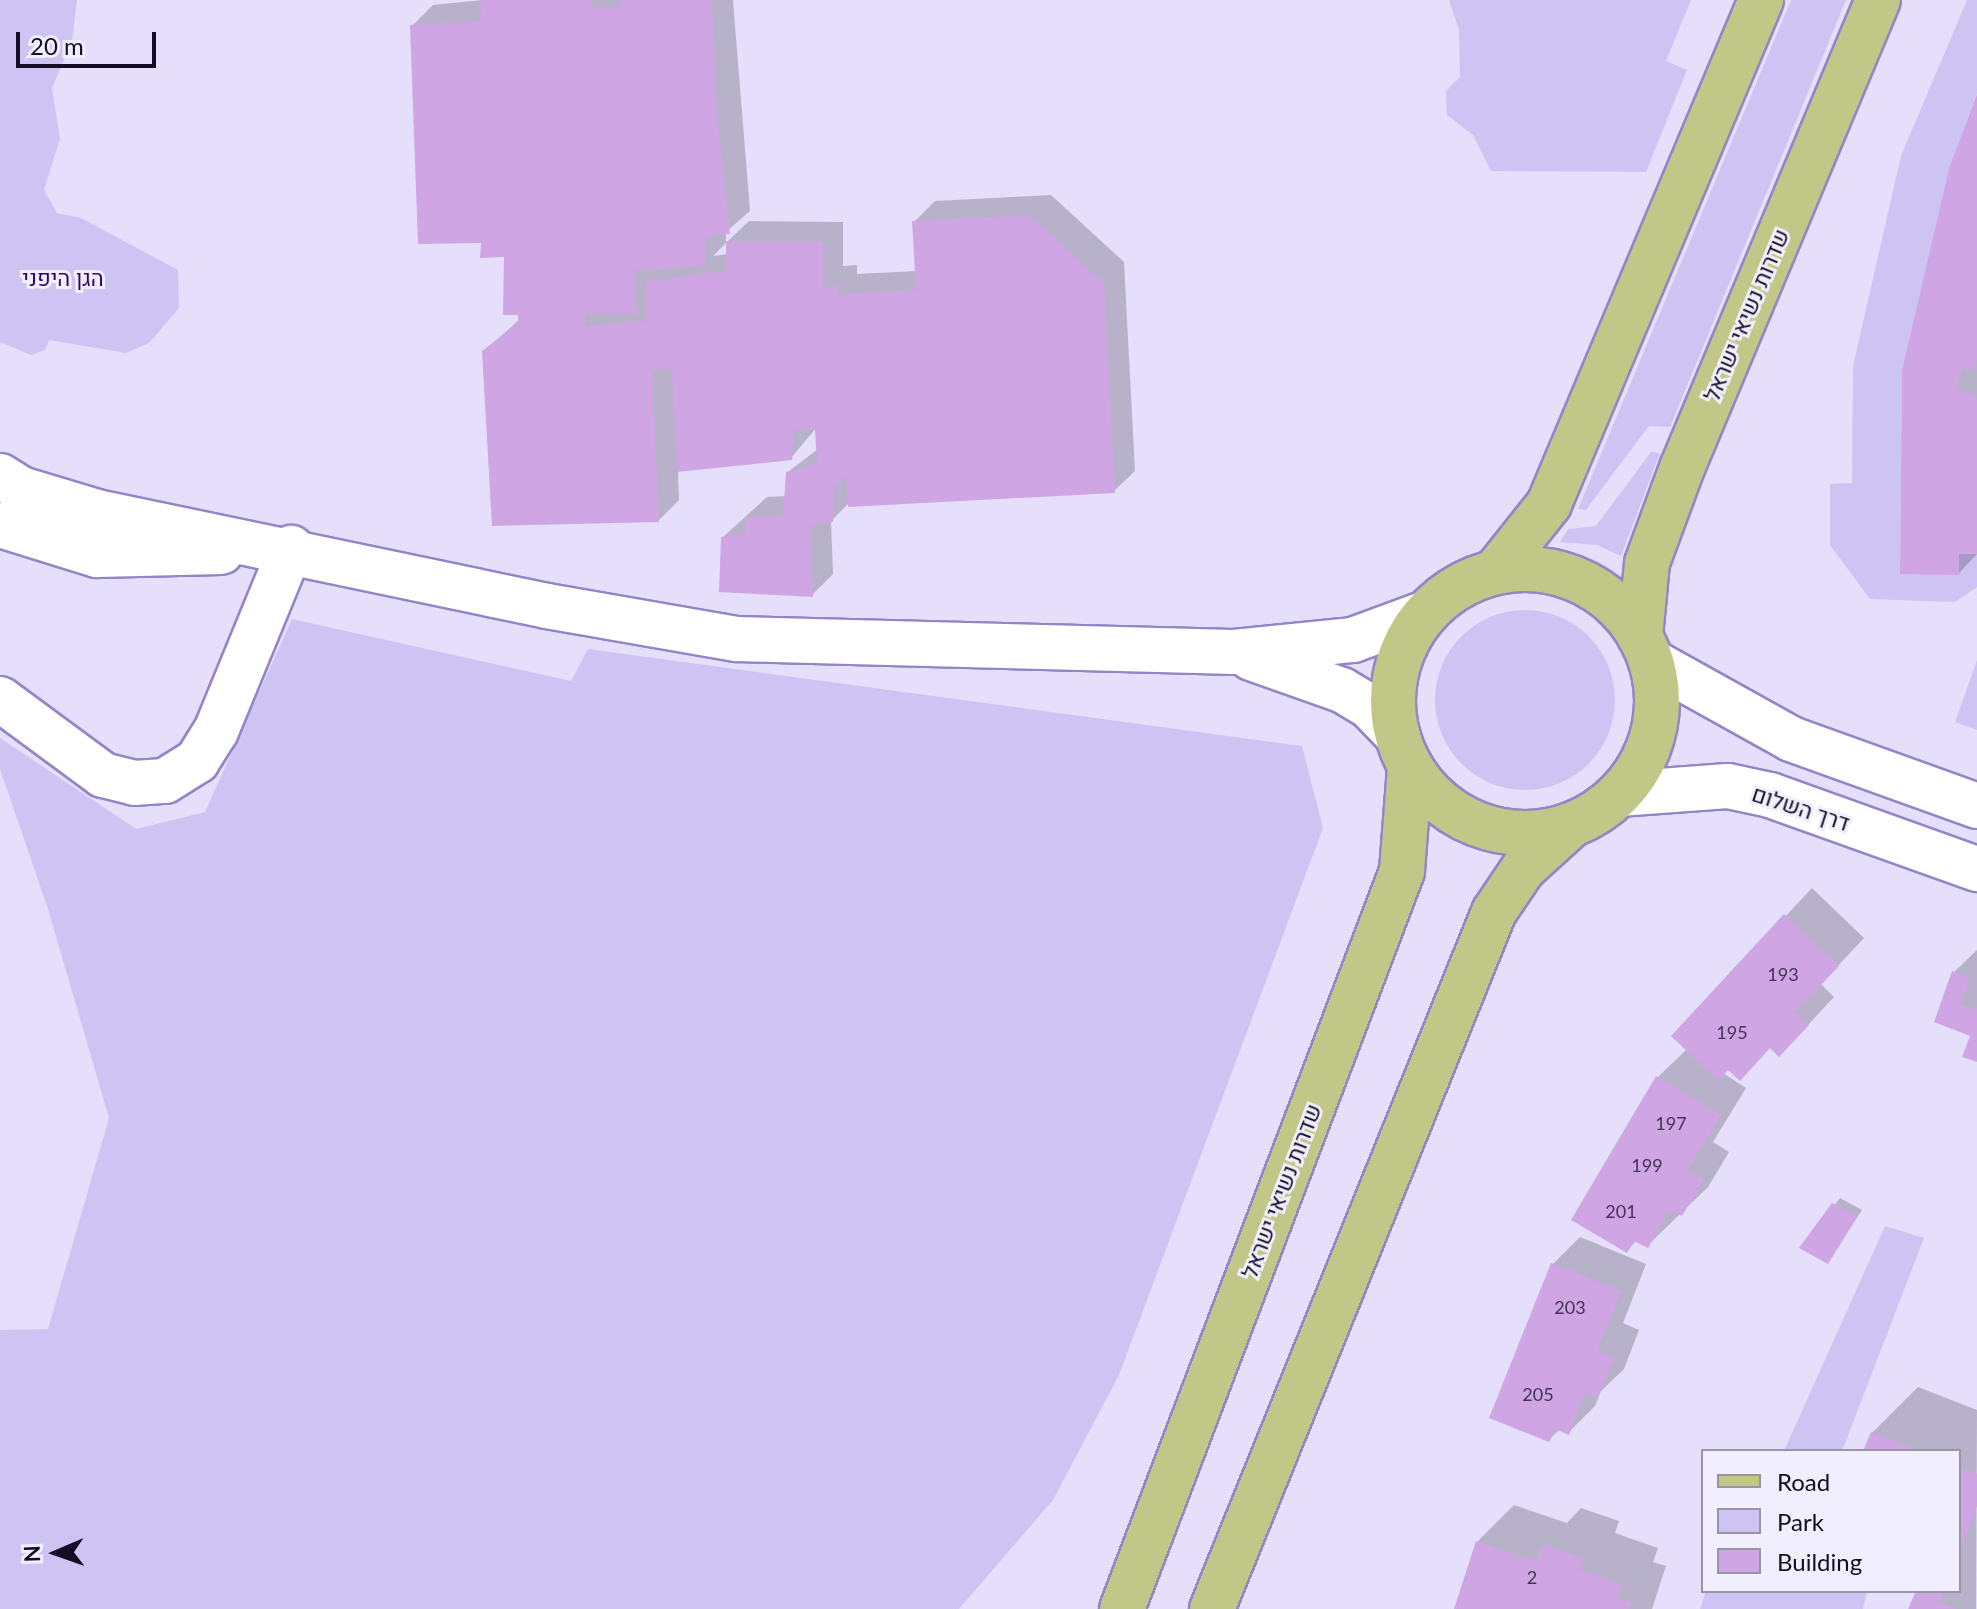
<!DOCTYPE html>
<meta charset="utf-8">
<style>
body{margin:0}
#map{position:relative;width:1977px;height:1609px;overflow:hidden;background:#e5dffc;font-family:Lato,Heebo,sans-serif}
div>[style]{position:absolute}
.green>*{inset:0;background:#cec4f3}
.round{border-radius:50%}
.shadow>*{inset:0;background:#0003}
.building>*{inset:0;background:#d0a5e4}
.roads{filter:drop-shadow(2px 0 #9584c7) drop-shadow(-2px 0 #9584c7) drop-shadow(0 2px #9584c7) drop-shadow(0 -2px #9584c7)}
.minor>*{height:44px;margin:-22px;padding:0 22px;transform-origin:22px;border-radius:22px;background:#fff}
.major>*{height:44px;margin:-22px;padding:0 22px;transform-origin:22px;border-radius:22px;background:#c1c887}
.major>.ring{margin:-22px;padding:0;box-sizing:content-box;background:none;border:44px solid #c1c887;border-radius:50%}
span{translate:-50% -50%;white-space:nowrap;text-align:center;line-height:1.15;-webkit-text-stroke:6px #f1effd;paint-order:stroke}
.number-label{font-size:18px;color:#433356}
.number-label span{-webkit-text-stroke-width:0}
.park-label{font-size:22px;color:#33026a}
.street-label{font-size:22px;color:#140d26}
.legend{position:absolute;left:1701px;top:1449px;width:260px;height:144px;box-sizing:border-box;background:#f1effd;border:2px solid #9995a7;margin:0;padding:10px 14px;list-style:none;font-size:24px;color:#140d26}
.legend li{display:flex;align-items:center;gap:16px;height:40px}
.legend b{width:40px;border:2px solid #9995a7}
.north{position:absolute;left:16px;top:1513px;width:80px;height:80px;-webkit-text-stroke:6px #f1effd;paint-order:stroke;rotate:268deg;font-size:22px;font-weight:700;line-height:32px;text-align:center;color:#140d26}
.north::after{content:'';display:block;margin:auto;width:28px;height:36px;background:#140d26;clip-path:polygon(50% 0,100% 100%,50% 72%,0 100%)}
.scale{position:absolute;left:16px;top:32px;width:140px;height:36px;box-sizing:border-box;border:4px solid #140d26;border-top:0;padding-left:10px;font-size:24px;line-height:28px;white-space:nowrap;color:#140d26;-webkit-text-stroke:6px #f1effd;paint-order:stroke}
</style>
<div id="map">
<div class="green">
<div style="clip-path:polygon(0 0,77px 0,72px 41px,52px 88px,60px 139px,44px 190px,57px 213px,81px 218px,178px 270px,179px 308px,149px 343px,126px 353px,49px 340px,45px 350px,31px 355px,0 342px)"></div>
<div style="clip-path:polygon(1449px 0,1691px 0,1666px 61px,1687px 70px,1646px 172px,1491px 171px,1473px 135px,1447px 115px,1446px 91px,1460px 77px,1459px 30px)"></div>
<div style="clip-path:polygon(1791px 0,1846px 0,1670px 427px,1649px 426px,1586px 510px,1578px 509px)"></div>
<div style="clip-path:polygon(1967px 0,1977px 0,1977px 93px,1949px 168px,1902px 370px,1900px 573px,1959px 575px,1959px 554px,1977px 554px,1977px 587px,1955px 602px,1870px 599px,1830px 545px,1830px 484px,1852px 483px,1853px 366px,1901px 156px)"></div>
<div style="clip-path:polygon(1651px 452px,1660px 453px,1621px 556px,1597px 545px,1560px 542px,1568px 529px,1596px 526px)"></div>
<div class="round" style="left:1435px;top:610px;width:180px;height:180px"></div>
<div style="clip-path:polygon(292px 619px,571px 681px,588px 649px,1302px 746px,1323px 828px,1119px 1375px,1053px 1500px,959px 1609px,0 1609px,0 1330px,48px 1329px,109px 1118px,48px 909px,0 769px,0 738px,136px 829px,205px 812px)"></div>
<div style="clip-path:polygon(1977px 660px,1977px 730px,1955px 722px)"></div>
<div style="clip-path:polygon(1885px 1226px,1924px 1238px,1842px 1451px,1784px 1451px)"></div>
<div style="clip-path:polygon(1706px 1591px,1867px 1591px,1863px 1609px,1700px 1609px)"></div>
</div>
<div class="shadow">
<div style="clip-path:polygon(482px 0,733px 0,750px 211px,726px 232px,726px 243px,713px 256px,728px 254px,728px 241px,749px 221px,843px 222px,843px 266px,857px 265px,857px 274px,917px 271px,914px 222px,935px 201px,1051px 195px,1124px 262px,1135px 471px,1114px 491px,850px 502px,831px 521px,833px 574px,812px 595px,722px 538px,767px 497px,786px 496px,788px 472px,818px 449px,817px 427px,791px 458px,678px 470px,679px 500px,659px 520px,484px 351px,520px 319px,506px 255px,483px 241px,412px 26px,433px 5px)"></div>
<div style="clip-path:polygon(1977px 99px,1977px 554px,1959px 573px,1902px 572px)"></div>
<div style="clip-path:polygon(1812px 888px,1864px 938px,1821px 984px,1834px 997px,1806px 1027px,1723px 1073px,1746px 1088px,1713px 1142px,1729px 1152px,1708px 1187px,1647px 1246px,1637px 1240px,1627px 1251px,1573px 1219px,1658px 1077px,1687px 1049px,1673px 1036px)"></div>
<div style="clip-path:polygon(1977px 950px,1977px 1060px,1973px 1034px,1936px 1021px,1954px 972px)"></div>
<div style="clip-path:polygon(1840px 1198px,1862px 1210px,1828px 1262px,1802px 1247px)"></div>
<div style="clip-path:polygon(1580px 1237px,1646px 1264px,1623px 1323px,1639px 1330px,1624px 1369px,1601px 1391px,1595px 1406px,1568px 1433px,1560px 1429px,1549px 1440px,1553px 1264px)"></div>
<div style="clip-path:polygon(1918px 1387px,1977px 1410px,1976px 1609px,1910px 1609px,1918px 1591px,1959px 1591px,1959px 1451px,1865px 1451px,1872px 1433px)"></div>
<div style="clip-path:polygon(1514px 1505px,1567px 1523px,1581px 1508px,1619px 1521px,1615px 1533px,1658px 1548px,1653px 1562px,1666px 1566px,1652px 1609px,1456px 1609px,1477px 1542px)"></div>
</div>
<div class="building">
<div style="clip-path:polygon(480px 0,592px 0,593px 8px,621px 7px,620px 0,712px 0,717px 115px,730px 234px,705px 237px,706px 266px,634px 271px,637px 314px,585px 313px,585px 326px,645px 321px,646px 281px,726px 271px,726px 241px,823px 242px,823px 286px,837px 285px,837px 294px,916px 290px,912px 221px,1030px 215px,1104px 283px,1115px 493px,848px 507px,846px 475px,833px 490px,833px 522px,810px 525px,813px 597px,719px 592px,721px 537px,745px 533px,745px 517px,783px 516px,786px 472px,817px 464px,815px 429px,794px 431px,792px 460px,677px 472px,672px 369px,652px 370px,659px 522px,492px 526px,482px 351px,518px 324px,518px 315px,503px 315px,504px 257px,480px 258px,481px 243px,418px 244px,410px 25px,481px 21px)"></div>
<div style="clip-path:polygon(1977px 94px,1977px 358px,1974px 371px,1962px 368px,1957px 391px,1973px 394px,1977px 401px,1977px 554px,1959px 554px,1959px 575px,1900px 574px,1902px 370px,1949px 168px)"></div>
<div style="clip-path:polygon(1784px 914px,1839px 966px,1795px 1012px,1809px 1025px,1779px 1057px,1770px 1048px,1740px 1081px,1728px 1070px,1718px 1081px,1671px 1036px)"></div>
<div style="clip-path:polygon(1952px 971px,1970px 978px,1960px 1004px,1977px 1010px,1977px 1062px,1962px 1057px,1970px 1036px,1934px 1022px)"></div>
<div style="clip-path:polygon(1656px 1076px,1721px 1115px,1688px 1170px,1704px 1179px,1682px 1216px,1670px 1210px,1648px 1248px,1634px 1241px,1627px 1253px,1571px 1220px)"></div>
<div style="clip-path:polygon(1832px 1203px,1857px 1217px,1828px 1264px,1799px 1248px)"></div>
<div style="clip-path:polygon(1551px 1263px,1621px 1291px,1597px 1350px,1614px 1358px,1597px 1398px,1585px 1393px,1569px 1435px,1555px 1429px,1549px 1442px,1489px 1418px)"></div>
<div style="clip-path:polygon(1871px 1432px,1919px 1451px,1863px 1451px)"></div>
<div style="clip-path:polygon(1959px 1467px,1977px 1474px,1977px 1506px,1959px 1551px)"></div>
<div style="clip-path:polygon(1476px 1541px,1536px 1561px,1542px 1544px,1583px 1558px,1580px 1570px,1622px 1584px,1617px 1599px,1631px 1603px,1629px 1609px,1454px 1609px)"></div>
<div style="clip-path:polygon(1916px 1591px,1944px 1591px,1939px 1602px,1956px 1609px,1908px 1609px)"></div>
</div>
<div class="roads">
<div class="minor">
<div style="left:0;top:476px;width:25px;rotate:32deg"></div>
<div style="left:21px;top:489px;width:79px;rotate:16.8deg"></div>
<div style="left:97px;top:512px;width:460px;rotate:11.8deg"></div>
<div style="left:547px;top:606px;width:192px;rotate:9.9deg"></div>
<div style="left:736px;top:639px;width:498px;rotate:1.5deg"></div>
<div style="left:1234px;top:652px;width:120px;rotate:-5.8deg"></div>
<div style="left:1353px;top:640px;width:78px;rotate:-20.3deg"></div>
<div style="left:0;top:525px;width:102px;rotate:17.2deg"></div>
<div style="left:97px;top:555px;width:124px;rotate:-1.4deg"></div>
<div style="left:1251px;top:658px;width:96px;rotate:19.4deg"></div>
<div style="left:1342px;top:690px;width:33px;rotate:31deg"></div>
<div style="left:1370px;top:707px;width:40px;rotate:46deg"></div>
<div style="left:1651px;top:661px;width:160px;rotate:29.1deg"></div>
<div style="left:1791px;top:739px;width:198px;rotate:19.8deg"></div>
<div style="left:0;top:699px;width:128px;rotate:36.4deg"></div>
<div style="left:103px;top:775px;width:32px;rotate:14deg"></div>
<div style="left:134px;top:783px;width:31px;rotate:-4deg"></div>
<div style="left:165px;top:781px;width:38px;rotate:-32deg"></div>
<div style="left:197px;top:761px;width:36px;rotate:-58deg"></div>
<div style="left:216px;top:731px;width:198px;rotate:-67.7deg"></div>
<div style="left:1619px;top:794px;width:109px;rotate:-4.2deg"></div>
<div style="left:1728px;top:786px;width:43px;rotate:12.1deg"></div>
<div style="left:1770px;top:795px;width:220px;rotate:19.7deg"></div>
</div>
<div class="major">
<div class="ring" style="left:1393px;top:569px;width:220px;height:220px"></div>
<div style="left:1495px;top:572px;width:87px;rotate:-51.5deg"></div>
<div style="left:1549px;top:504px;width:547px;rotate:-67.19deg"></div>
<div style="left:1640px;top:637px;width:74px;rotate:-84.6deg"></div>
<div style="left:1647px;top:563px;width:101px;rotate:-69.8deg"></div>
<div style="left:1682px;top:468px;width:507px;rotate:-67.28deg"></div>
<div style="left:1122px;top:1609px;width:789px;rotate:-69.22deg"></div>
<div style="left:1402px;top:871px;width:105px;rotate:-85.6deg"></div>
<div style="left:1212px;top:1609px;width:752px;rotate:-67.97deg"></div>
<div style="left:1494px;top:912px;width:52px;rotate:-56deg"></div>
<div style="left:1523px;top:869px;width:61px;rotate:-42.3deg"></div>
</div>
</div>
<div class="number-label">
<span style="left:1783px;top:974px">193</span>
<span style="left:1732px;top:1032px">195</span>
<span style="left:1671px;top:1123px">197</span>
<span style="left:1647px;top:1165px">199</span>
<span style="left:1621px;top:1211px">201</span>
<span style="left:1570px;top:1307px">203</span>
<span style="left:1538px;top:1394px">205</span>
<span style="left:1532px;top:1577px">2</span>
</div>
<div class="park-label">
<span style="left:63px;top:278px">הגן היפני</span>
</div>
<div class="street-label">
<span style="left:1746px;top:315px;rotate:-67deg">שדרות נשיאי ישראל</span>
<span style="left:1801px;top:808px;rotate:18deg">דרך השלום</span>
<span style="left:1281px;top:1191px;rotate:-69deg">שדרות נשיאי ישראל</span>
</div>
<ul class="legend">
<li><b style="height:10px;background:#c1c887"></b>Road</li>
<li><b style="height:22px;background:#cec4f3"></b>Park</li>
<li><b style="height:22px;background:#d0a5e4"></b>Building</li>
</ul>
<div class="north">N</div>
<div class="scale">20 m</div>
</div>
